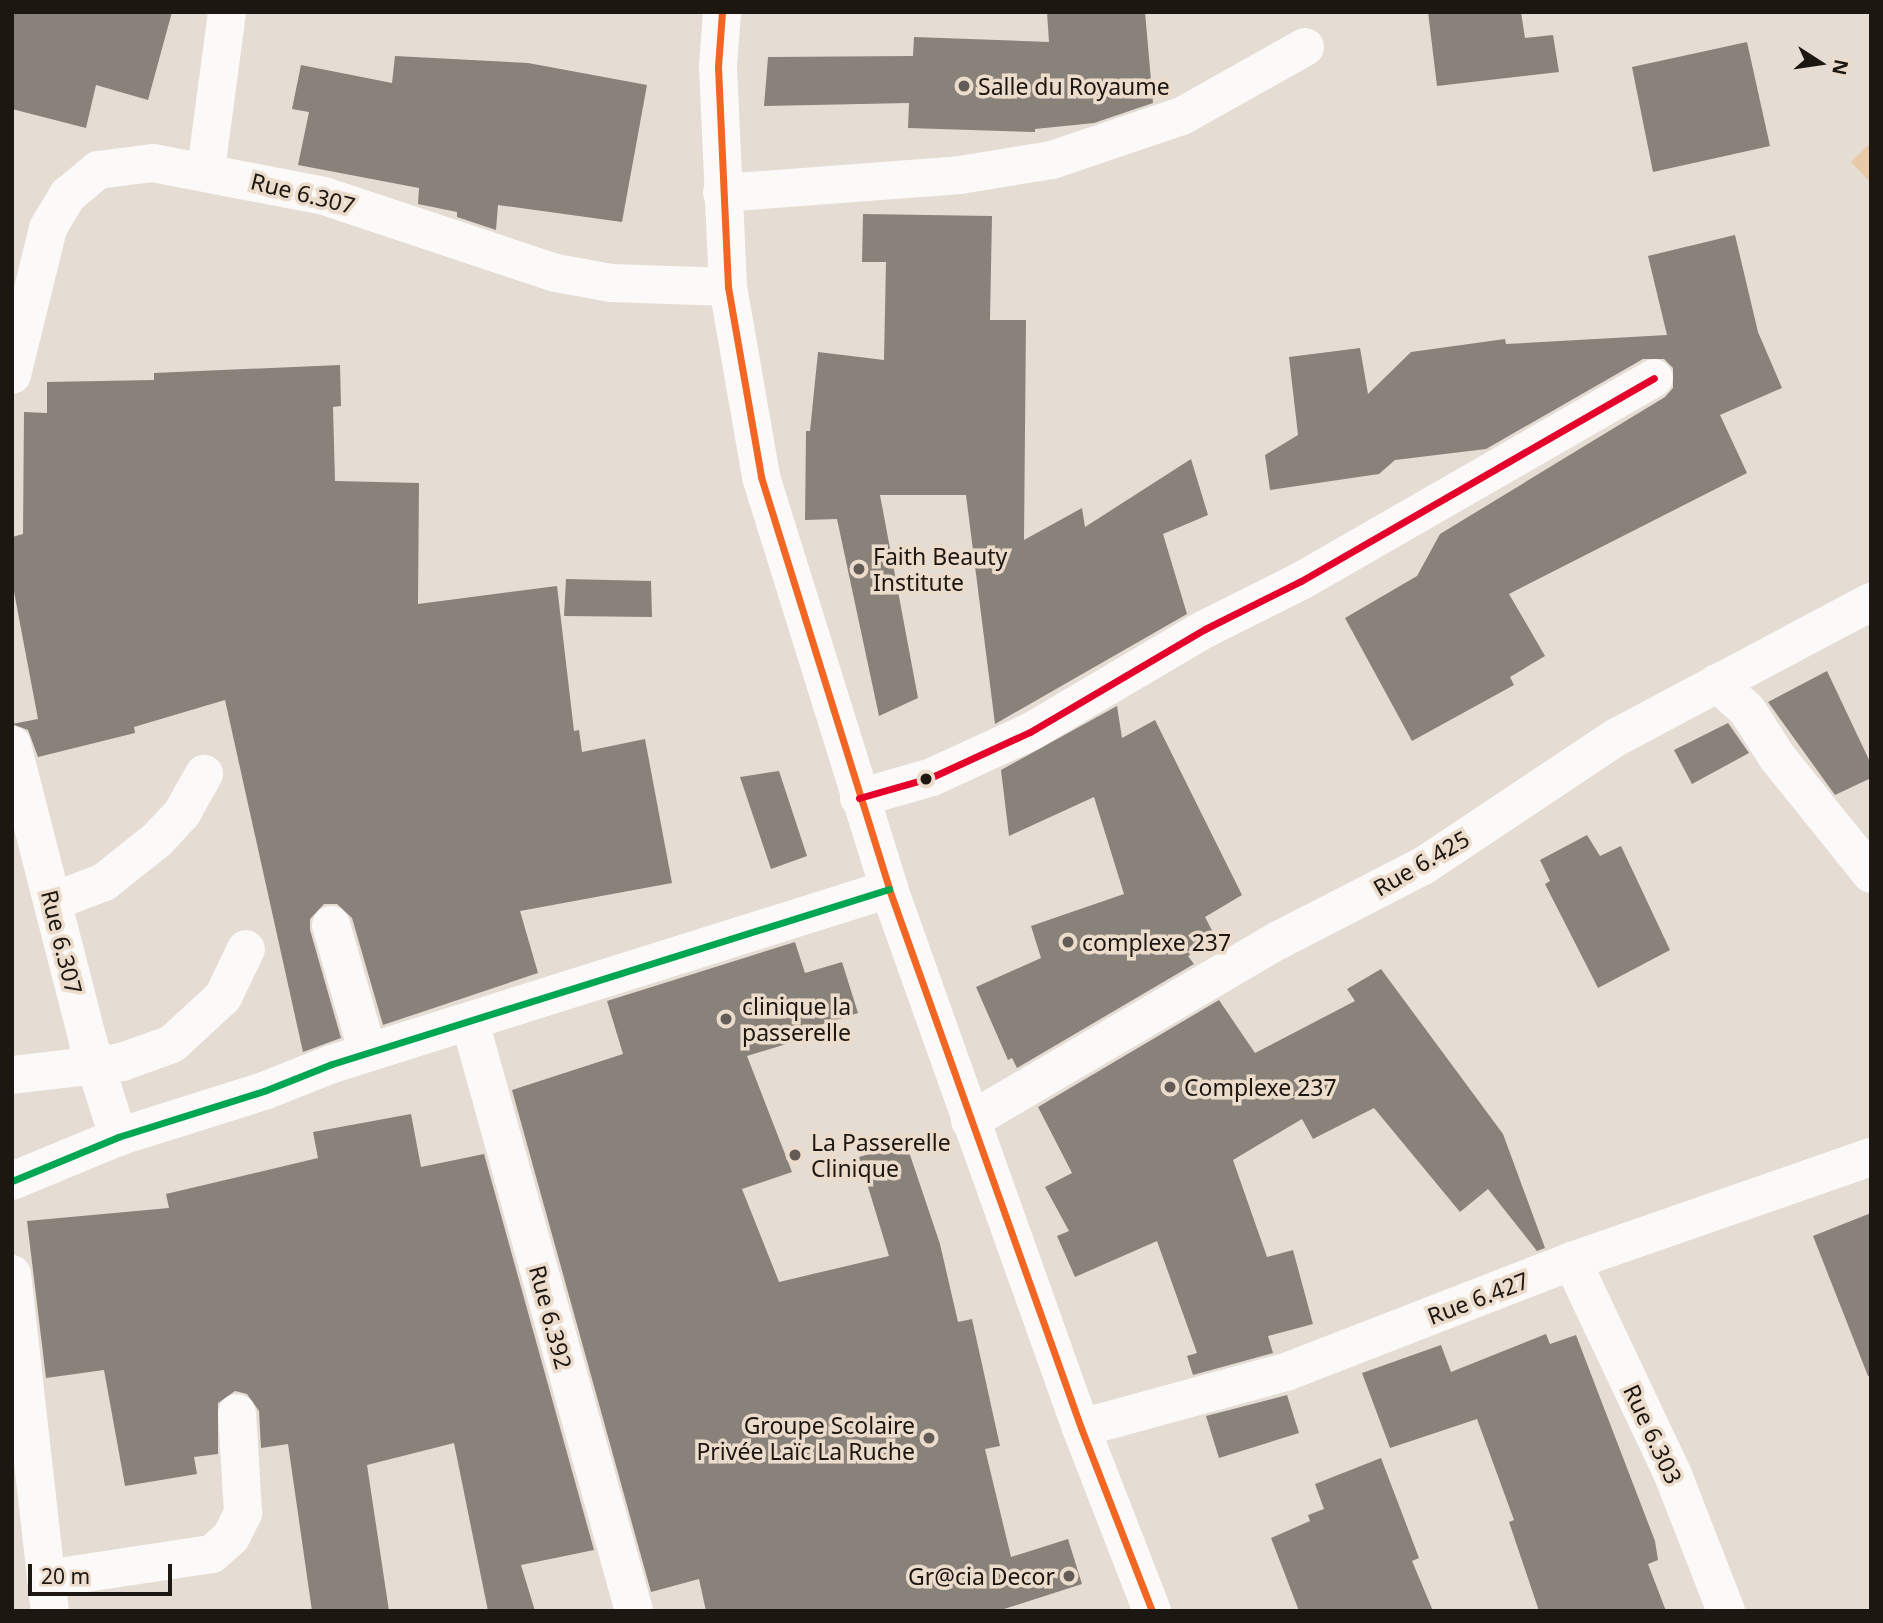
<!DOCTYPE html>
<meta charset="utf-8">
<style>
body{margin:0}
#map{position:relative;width:1883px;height:1623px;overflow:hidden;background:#e5dcd3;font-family:"Noto Sans",sans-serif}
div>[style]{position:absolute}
.green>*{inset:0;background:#e9caa8}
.building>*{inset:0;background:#89827b}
.street>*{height:38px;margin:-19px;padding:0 19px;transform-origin:19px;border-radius:19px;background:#fbfaf8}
.secondary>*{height:38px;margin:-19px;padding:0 19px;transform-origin:19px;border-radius:19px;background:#fbfaf8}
.bus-1>*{height:7px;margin:-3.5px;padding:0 3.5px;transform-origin:3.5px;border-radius:3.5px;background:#f26522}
.bus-2>*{height:7px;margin:-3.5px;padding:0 3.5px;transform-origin:3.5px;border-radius:3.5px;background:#e4002b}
.bus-3>*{height:7px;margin:-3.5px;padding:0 3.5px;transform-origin:3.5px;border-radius:3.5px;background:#00a651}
.dots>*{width:19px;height:19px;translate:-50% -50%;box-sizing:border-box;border:4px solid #ecdccc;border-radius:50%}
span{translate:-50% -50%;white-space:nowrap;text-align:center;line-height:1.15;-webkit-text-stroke:7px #ecdccc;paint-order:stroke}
.poi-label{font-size:23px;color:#1d1712}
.left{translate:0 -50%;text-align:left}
.right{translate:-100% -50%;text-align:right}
.street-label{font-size:23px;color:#1d1712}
.frame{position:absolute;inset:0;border:14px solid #1d1712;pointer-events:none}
.north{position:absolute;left:1785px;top:28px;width:70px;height:70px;-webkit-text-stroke:5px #ecdccc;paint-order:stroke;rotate:102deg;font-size:19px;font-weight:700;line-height:28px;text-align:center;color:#1d1712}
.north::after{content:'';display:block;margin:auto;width:24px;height:32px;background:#1d1712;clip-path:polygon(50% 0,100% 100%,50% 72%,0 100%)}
.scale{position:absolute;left:28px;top:1564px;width:144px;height:32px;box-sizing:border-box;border:4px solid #1d1712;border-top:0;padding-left:9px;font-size:21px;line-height:24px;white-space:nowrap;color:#1d1712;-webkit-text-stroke:5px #ecdccc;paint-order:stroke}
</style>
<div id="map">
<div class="green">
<div style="clip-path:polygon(1871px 142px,1871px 183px,1851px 162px)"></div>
</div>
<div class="building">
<div style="clip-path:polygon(12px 12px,172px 12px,148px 100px,96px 85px,86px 128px,12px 109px)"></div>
<div style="clip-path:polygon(1047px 12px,1145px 12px,1153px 103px,1094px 123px,1035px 129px,1035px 132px,908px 128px,909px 103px,764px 106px,768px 57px,913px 56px,914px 37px,1049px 42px)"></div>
<div style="clip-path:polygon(1428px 12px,1521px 12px,1525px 38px,1553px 35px,1559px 72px,1437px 86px)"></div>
<div style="clip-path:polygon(1747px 42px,1770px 146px,1653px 172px,1632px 67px)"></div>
<div style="clip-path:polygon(395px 56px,528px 63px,647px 85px,622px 222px,498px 205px,496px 230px,457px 217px,457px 212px,418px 204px,419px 188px,298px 165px,309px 112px,292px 109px,301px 65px,392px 83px)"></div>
<div style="clip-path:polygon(863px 214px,992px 216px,990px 320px,1026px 320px,1024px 540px,1082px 508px,1085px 527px,1191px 459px,1208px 515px,1163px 534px,1187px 614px,995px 724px,966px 495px,880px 495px,918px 698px,879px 716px,837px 519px,805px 520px,806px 431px,810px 431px,818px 352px,884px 360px,886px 262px,862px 262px)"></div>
<div style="clip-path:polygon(1735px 235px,1758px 332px,1782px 388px,1720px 415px,1747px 473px,1509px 594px,1545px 656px,1510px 677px,1514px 685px,1412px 741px,1345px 618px,1417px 576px,1440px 534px,1665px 397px,1673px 388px,1673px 368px,1664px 359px,1643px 359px,1486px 449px,1395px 460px,1379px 474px,1270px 490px,1265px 455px,1298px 435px,1289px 357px,1360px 348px,1368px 394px,1411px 352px,1505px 339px,1506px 344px,1667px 335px,1648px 256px)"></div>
<div style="clip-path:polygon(340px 365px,341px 406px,333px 407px,335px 481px,419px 483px,418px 604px,557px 586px,574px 731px,579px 730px,582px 752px,645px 739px,672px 883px,520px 911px,538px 973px,383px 1025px,352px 918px,337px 904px,324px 904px,310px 919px,310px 930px,341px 1038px,303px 1052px,225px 700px,134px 727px,135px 733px,38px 757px,28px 730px,12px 724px,38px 719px,12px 581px,12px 537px,23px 534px,24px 412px,47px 413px,47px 382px,154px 380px,154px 373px)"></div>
<div style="clip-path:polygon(566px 579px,651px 581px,652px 617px,564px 616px)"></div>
<div style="clip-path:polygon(1827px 671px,1871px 764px,1871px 778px,1835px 795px,1768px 702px)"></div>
<div style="clip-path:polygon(1117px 706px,1122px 738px,1155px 720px,1242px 895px,1205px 917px,1217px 940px,1188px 956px,1194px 964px,1017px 1068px,1012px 1058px,1008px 1060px,976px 987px,1041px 958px,1031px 926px,1124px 894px,1094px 797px,1009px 836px,1001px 770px)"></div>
<div style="clip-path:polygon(1728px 723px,1749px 753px,1692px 784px,1674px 750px)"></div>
<div style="clip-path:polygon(779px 771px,807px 856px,771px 869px,740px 777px)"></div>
<div style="clip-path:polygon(1587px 835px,1600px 856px,1621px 846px,1670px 950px,1598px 988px,1545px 884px,1550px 881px,1540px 860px)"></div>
<div style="clip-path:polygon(795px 942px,805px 973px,842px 962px,858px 1013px,820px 1025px,822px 1033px,747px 1056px,792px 1172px,742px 1189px,779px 1282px,889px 1256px,859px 1157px,906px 1143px,940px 1244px,958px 1322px,972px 1319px,1000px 1446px,985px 1449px,1011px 1557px,1068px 1539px,1082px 1584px,998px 1611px,706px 1611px,699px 1579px,651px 1592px,512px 1090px,623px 1054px,607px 1001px)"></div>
<div style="clip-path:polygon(1381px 969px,1503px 1134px,1545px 1248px,1537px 1251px,1488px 1189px,1460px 1212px,1374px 1108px,1313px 1139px,1302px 1119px,1233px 1160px,1267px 1257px,1293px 1250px,1313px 1324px,1268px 1336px,1273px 1353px,1193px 1375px,1187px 1356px,1197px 1353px,1157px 1241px,1075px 1277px,1057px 1236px,1069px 1231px,1045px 1187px,1072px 1173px,1038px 1107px,1219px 1000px,1255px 1053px,1355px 1001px,1347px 989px)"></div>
<div style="clip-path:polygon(411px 1114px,421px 1167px,484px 1154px,594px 1550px,521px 1565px,535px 1611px,488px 1611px,454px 1443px,367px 1465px,389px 1611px,312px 1611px,288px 1444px,261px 1448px,259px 1411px,247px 1394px,235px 1391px,218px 1403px,218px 1454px,194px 1457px,197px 1474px,125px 1486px,104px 1370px,46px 1378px,27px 1221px,169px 1208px,166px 1194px,318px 1158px,313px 1132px)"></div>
<div style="clip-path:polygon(1871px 1213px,1871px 1376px,1868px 1376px,1813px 1236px)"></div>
<div style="clip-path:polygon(1546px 1334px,1550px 1344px,1576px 1335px,1655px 1541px,1658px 1560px,1648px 1564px,1666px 1611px,1539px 1611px,1509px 1522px,1514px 1520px,1477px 1419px,1390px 1448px,1362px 1373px,1441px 1345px,1451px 1372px)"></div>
<div style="clip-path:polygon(1287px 1395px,1299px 1433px,1219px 1458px,1206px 1416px)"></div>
<div style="clip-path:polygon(1381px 1458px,1419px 1558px,1412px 1561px,1433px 1611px,1299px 1611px,1271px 1538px,1310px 1521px,1308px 1515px,1324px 1509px,1315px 1484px)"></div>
</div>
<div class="street">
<div style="left:206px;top:170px;width:159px;rotate:-82.4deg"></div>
<div style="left:722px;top:193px;width:239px;rotate:-4.3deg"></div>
<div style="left:960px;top:175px;width:93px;rotate:-9.3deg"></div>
<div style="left:1052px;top:160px;width:137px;rotate:-18.7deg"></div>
<div style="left:1182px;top:116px;width:141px;rotate:-29.3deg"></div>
<div style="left:12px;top:375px;width:151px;rotate:-76.2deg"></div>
<div style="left:48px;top:228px;width:39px;rotate:-59deg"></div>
<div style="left:68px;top:195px;width:39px;rotate:-40deg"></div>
<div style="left:98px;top:170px;width:55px;rotate:-7.3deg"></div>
<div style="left:153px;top:163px;width:174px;rotate:10.9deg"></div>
<div style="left:324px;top:196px;width:244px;rotate:18.4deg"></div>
<div style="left:556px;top:273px;width:56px;rotate:10.3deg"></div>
<div style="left:611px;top:283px;width:117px;rotate:2deg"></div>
<div style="left:1717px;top:683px;width:40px;rotate:42deg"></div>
<div style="left:1747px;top:710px;width:56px;rotate:57.4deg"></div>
<div style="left:1777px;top:757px;width:150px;rotate:51.2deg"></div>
<div style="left:12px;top:745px;width:306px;rotate:75.6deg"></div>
<div style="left:88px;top:1041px;width:101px;rotate:72.6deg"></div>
<div style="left:859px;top:798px;width:76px;rotate:-16deg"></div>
<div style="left:932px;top:777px;width:108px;rotate:-24.7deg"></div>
<div style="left:1030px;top:732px;width:203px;rotate:-30.5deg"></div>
<div style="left:1205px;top:629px;width:107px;rotate:-26.6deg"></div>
<div style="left:1301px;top:581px;width:407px;rotate:-29.9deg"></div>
<div style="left:52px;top:902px;width:56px;rotate:-21deg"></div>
<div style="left:104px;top:882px;width:68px;rotate:-38.4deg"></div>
<div style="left:157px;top:840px;width:37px;rotate:-47deg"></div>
<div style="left:182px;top:813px;width:45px;rotate:-60.6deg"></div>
<div style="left:331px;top:925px;width:133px;rotate:73.9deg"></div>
<div style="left:470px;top:1022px;width:611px;rotate:74.44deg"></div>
<div style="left:12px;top:1075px;width:111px;rotate:-6.7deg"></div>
<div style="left:122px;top:1062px;width:53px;rotate:-19.8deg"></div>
<div style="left:172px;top:1044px;width:69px;rotate:-42.7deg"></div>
<div style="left:223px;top:997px;width:53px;rotate:-64.4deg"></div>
<div style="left:970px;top:1121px;width:358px;rotate:-30.4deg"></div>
<div style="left:1279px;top:940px;width:162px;rotate:-27.2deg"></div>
<div style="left:1423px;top:866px;width:231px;rotate:-33.7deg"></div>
<div style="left:1615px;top:738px;width:290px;rotate:-28deg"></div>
<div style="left:12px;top:1181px;width:115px;rotate:-22.5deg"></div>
<div style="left:118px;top:1137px;width:153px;rotate:-17.5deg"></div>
<div style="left:264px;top:1091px;width:73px;rotate:-21.7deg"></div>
<div style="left:332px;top:1064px;width:584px;rotate:-17.44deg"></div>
<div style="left:1572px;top:1261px;width:237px;rotate:64.7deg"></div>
<div style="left:1673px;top:1475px;width:146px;rotate:68.7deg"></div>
<div style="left:12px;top:1274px;width:339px;rotate:83.6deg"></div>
<div style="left:1081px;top:1428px;width:213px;rotate:-15.3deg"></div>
<div style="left:1286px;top:1372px;width:307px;rotate:-21.2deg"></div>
<div style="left:1572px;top:1261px;width:317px;rotate:-19.2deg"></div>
<div style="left:46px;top:1579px;width:168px;rotate:-8.6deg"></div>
<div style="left:212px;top:1554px;width:25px;rotate:-42deg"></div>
<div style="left:231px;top:1537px;width:27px;rotate:-63deg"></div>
<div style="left:243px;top:1513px;width:100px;rotate:-93.4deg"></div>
</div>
<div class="secondary">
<div style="left:722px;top:12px;width:55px;rotate:94.2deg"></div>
<div style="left:718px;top:67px;width:220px;rotate:87.4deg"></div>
<div style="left:728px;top:287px;width:193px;rotate:80.1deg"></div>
<div style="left:761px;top:477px;width:431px;rotate:72.7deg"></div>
<div style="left:889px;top:889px;width:572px;rotate:70.39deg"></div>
<div style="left:1081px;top:1428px;width:196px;rotate:68.8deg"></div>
</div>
<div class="bus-1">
<div style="left:722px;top:12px;width:55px;rotate:94.2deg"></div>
<div style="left:718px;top:67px;width:220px;rotate:87.4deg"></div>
<div style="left:728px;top:287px;width:193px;rotate:80.1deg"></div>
<div style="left:761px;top:477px;width:431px;rotate:72.7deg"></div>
<div style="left:889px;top:889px;width:572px;rotate:70.39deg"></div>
<div style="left:1081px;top:1428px;width:196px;rotate:68.8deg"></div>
</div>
<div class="bus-2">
<div style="left:859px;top:798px;width:76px;rotate:-16deg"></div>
<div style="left:932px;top:777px;width:108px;rotate:-24.7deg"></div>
<div style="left:1030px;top:732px;width:203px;rotate:-30.5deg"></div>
<div style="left:1205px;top:629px;width:107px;rotate:-26.6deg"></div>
<div style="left:1301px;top:581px;width:407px;rotate:-29.9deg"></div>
</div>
<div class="bus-3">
<div style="left:12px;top:1181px;width:115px;rotate:-22.5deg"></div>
<div style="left:118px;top:1137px;width:153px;rotate:-17.5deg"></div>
<div style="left:264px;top:1091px;width:73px;rotate:-21.7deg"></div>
<div style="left:332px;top:1064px;width:584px;rotate:-17.44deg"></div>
</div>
<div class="dots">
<div style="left:964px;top:86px;background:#635c56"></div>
<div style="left:859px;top:569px;background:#635c56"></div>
<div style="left:926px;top:779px;background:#1d1712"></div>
<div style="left:1068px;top:942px;background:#635c56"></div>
<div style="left:726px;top:1019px;background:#635c56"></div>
<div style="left:1170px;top:1087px;background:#635c56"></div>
<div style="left:795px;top:1155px;background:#635c56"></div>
<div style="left:929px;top:1438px;background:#635c56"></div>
<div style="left:1069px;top:1576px;background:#635c56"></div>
</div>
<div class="poi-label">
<span class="left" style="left:978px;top:86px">Salle du Royaume</span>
<span class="left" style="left:873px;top:569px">Faith Beauty<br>Institute</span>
<span class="left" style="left:1082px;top:942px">complexe 237</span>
<span class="left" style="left:742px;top:1019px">clinique la<br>passerelle</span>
<span class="left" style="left:1184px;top:1087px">Complexe 237</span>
<span class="left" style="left:811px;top:1155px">La Passerelle<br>Clinique</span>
<span class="right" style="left:915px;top:1438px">Groupe Scolaire<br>Privée Laïc La Ruche</span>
<span class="right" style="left:1055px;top:1576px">Gr@cia Decor</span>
</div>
<div class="street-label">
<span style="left:303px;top:193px;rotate:14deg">Rue 6.307</span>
<span style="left:1421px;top:863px;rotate:-30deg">Rue 6.425</span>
<span style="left:62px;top:942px;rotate:76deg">Rue 6.307</span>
<span style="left:1478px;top:1298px;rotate:-21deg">Rue 6.427</span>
<span style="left:551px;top:1317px;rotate:75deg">Rue 6.392</span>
<span style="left:1653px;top:1434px;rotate:65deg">Rue 6.303</span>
</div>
<div class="frame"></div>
<div class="north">N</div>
<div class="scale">20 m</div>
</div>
